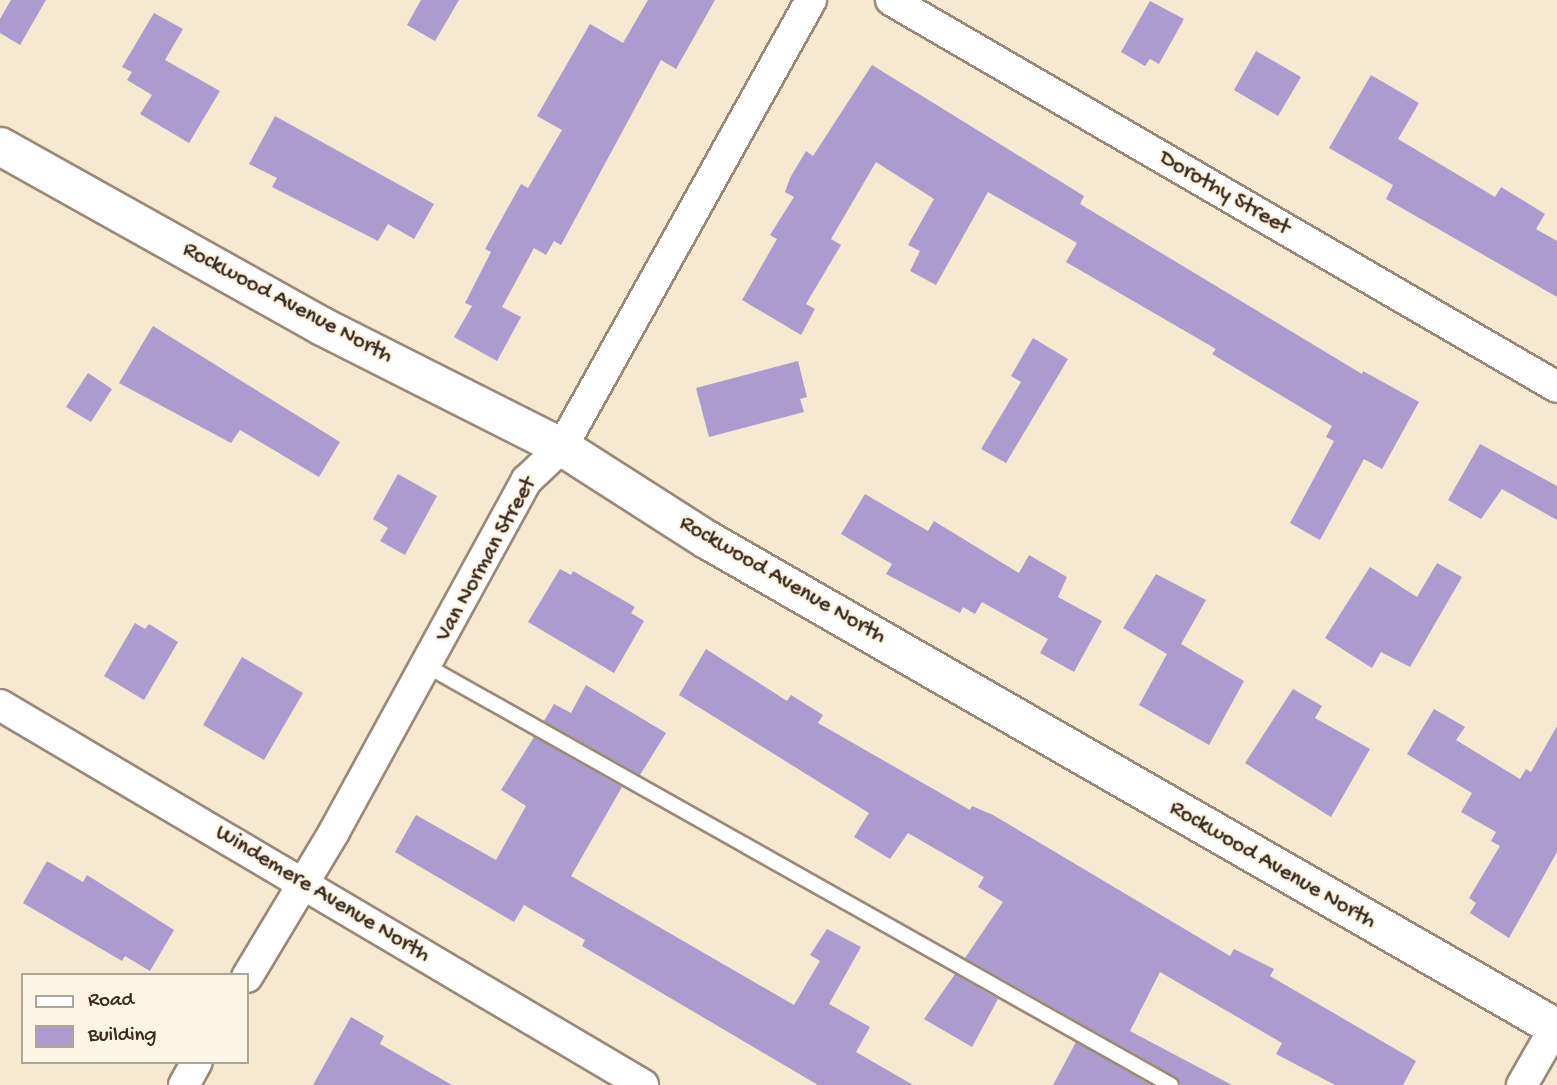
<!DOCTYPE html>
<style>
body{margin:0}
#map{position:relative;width:1557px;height:1085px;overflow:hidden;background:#f7e8d1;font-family:"Gochi Hand",sans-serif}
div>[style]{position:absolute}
.building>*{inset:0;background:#ac9bce}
.roads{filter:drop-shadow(2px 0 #998978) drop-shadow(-2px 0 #998978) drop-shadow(0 2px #998978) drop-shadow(0 -2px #998978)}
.service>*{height:14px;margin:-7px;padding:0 7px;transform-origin:7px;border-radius:7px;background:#fff}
.minor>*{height:30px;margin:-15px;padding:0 15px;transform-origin:15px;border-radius:15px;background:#fff}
.tertiary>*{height:37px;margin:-18.5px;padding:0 18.5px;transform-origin:18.5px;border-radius:18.5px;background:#fff}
span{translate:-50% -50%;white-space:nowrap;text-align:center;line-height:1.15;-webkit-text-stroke:5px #fcf5e5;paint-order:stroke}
.street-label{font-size:23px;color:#3b2a1e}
.legend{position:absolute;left:21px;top:973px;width:228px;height:91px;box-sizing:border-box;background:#fcf5e5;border:2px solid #afa495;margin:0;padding:9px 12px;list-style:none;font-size:21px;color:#3b2a1e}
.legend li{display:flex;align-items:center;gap:14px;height:35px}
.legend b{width:35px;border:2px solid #afa495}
</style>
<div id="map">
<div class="building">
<div style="clip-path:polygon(11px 0,46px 0,20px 45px,0 33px,0 19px)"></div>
<div style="clip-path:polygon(421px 0,459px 0,435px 41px,407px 25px)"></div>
<div style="clip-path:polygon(648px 0,715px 0,676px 69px,661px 60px,561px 245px,554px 241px,546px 255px,534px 248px,502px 307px,521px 317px,497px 361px,454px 337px,472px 306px,465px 303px,491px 252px,485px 249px,521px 184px,528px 188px,562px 130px,537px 116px,590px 24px,623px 43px)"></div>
<div style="clip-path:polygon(1150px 1px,1184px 19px,1159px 64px,1150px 59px,1145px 66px,1121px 52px)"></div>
<div style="clip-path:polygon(154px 13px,183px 29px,165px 60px,220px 91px,189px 143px,140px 114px,152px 95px,127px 80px,132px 72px,122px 67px)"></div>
<div style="clip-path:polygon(1256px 51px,1301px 77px,1278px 116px,1234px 90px)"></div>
<div style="clip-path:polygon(872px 65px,1084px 196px,1080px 204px,1362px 374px,1363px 371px,1419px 402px,1382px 469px,1364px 459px,1320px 540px,1290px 523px,1334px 441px,1326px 437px,1332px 426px,1212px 354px,1216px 349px,1066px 262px,1077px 243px,988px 192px,936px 285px,910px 271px,920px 251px,908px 245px,934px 199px,876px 162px,831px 239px,841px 245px,806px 304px,815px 309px,801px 335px,742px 300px,777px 239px,770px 235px,794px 197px,785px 192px,790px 178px,806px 151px,813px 156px)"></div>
<div style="clip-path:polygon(1371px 75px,1419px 103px,1398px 139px,1495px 197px,1501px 187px,1545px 214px,1536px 229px,1557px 241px,1557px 297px,1386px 199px,1393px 185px,1329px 148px)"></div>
<div style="clip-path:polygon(275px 116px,434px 204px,414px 239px,388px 224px,378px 241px,272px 187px,277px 178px,249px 164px)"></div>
<div style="clip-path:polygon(153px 326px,340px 442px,319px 477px,240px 430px,231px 443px,119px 383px)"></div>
<div style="clip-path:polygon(1033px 338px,1068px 359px,1006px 463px,981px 449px,1021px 382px,1011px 376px)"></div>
<div style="clip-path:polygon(798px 361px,807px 397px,800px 399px,804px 412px,709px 437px,696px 388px)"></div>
<div style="clip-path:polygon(88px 373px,112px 389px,91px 422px,66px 407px)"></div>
<div style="clip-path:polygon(1480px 444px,1557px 486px,1557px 520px,1502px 489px,1481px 519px,1448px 500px)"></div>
<div style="clip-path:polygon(398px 474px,437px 496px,405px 555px,380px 541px,388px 528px,373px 519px)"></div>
<div style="clip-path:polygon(865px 494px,928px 531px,934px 521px,1019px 573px,1029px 555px,1067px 577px,1058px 597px,1102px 621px,1074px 672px,1040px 653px,1048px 639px,982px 602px,975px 614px,963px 607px,960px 613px,886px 574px,892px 564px,841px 534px)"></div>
<div style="clip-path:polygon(1437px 563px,1462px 577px,1410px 667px,1381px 652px,1372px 668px,1325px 638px,1370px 567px,1417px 597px)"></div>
<div style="clip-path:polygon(560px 569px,571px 575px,573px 571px,635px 607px,631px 613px,644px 621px,614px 673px,528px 622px)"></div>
<div style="clip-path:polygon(1156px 574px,1206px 600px,1181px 644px,1244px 681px,1209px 745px,1139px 705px,1167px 654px,1123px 628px)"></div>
<div style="clip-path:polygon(135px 623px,145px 629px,149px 624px,178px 642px,144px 700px,104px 676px)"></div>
<div style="clip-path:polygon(706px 649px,787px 701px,791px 695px,823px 715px,818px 723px,970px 810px,972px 806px,993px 815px,1230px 956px,1234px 949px,1274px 969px,1270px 976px,1416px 1061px,1403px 1085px,1335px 1085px,1276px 1054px,1282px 1043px,1160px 972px,1130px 1031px,1232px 1085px,1181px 1085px,1176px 1077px,965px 958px,1003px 902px,978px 887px,984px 877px,908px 833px,890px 859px,854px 837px,869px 813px,679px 695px)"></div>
<div style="clip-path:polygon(242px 657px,303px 693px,264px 760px,203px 725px)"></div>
<div style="clip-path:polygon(586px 685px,666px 733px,640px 775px,544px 721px,554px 704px,571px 713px)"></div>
<div style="clip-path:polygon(1293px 689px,1322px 706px,1315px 718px,1370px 749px,1331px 817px,1245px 763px)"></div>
<div style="clip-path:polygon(1434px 709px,1465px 727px,1456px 740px,1520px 779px,1526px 769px,1531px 772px,1557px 726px,1557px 852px,1509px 938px,1470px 913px,1476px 903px,1469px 898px,1500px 846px,1491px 841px,1496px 832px,1461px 812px,1472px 793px,1407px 754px)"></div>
<div style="clip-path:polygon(534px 737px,622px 787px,571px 876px,794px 1005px,820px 961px,810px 955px,827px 929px,861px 947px,829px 1004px,870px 1027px,856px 1052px,913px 1085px,818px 1085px,582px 946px,585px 940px,524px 905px,514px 922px,395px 852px,416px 815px,496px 860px,526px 806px,501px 790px)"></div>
<div style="clip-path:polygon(47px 861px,83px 882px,87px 875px,174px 930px,150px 971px,125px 956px,122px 961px,23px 903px)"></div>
<div style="clip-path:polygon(955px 974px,998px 999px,972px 1047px,924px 1019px)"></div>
<div style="clip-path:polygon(351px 1017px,384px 1036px,380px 1044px,452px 1085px,313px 1085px)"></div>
<div style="clip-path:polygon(1076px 1042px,1151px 1085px,1053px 1085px)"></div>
</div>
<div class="roads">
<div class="service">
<div style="left:427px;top:666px;width:854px;rotate:29.39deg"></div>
</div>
<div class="minor">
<div style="left:891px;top:0;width:770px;rotate:30.16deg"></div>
<div style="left:0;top:705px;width:747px;rotate:30.58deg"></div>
<div style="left:247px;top:977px;width:169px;rotate:-59deg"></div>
<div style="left:334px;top:832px;width:401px;rotate:-61.3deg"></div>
<div style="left:527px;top:480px;width:48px;rotate:-43.3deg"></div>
<div style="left:562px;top:447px;width:512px;rotate:-60.88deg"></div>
<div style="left:184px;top:1085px;width:26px;rotate:-61deg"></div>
<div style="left:1522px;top:1085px;width:70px;rotate:-60.2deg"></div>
</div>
<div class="tertiary">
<div style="left:0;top:146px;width:369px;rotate:29.2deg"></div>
<div style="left:322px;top:326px;width:269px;rotate:26.8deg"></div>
<div style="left:562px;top:447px;width:171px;rotate:32.6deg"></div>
<div style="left:706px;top:539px;width:981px;rotate:29.88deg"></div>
</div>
</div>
<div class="street-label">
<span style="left:1224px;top:194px;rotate:30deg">Dorothy Street</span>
<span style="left:287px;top:304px;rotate:28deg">Rockwood Avenue North</span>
<span style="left:487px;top:560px;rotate:-61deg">Van Norman Street</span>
<span style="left:782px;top:581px;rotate:30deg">Rockwood Avenue North</span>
<span style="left:1272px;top:866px;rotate:30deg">Rockwood Avenue North</span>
<span style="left:322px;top:895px;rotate:31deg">Windemere Avenue North</span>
</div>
<ul class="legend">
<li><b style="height:9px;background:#fff"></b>Road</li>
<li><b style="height:19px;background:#ac9bce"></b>Building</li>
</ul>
</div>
